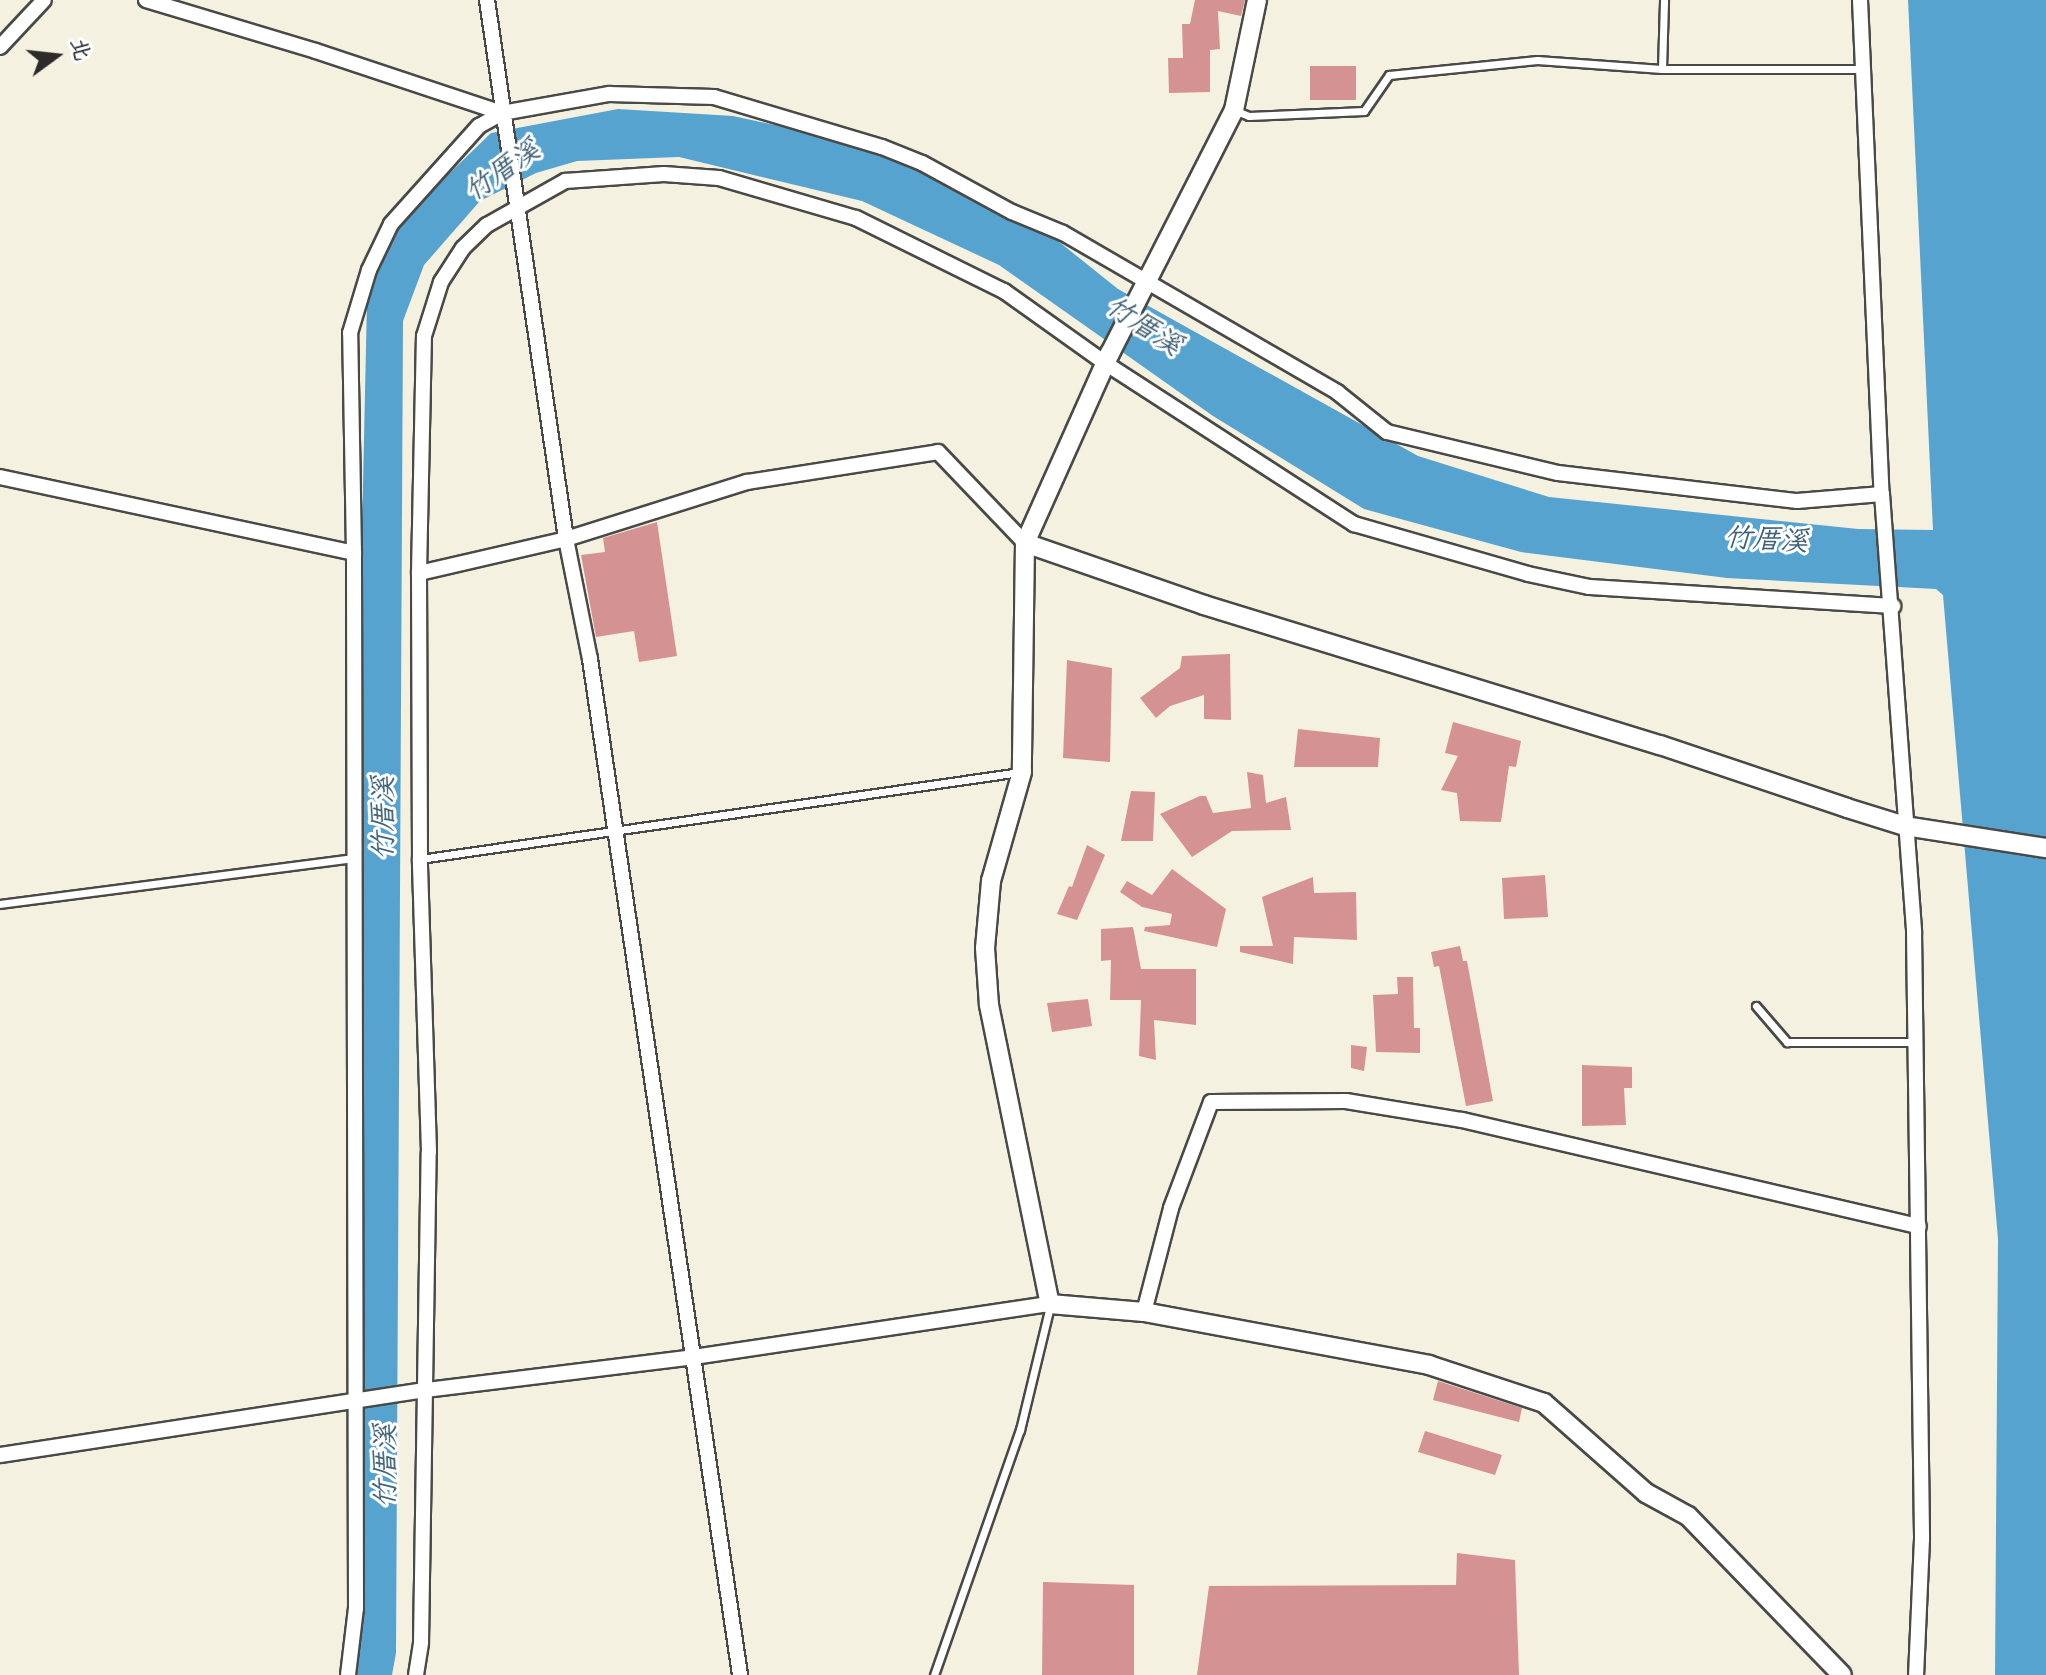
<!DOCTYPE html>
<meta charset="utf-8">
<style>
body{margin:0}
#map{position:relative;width:2046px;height:1675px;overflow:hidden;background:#f4f1e0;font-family:Kalam,"LXGW WenKai TC",sans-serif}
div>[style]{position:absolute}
.water>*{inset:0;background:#57a3cf}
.building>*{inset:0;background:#d49392}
.roads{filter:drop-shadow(2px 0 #494946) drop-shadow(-2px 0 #494946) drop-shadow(0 2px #494946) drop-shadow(0 -2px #494946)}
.service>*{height:7px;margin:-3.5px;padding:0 3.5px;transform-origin:3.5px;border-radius:3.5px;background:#fff}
.minor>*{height:14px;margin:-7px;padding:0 7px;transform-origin:7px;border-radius:7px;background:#fff}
.tertiary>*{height:18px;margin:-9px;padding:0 9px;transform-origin:9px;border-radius:9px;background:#fff}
span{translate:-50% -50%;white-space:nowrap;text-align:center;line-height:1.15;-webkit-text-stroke:6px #fff;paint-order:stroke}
.water-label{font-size:28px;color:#3f6175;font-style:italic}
.north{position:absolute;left:16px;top:16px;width:80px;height:80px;-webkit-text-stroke:6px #fff;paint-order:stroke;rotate:75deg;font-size:22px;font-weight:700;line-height:32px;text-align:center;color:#2b2b2b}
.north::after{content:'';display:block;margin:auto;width:28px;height:36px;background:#2b2b2b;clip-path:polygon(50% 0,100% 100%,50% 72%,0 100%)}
</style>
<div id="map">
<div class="water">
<div style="clip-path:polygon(1908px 0,2046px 0,2046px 1675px,1995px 1675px,1998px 1239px,1943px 595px,1936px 589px,1727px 578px,1521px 552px,1364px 509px,1213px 416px,999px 265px,862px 201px,679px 157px,577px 161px,536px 173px,480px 201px,424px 265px,403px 321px,396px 1653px,392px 1675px,346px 1675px,357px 1556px,355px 852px,367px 301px,397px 224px,491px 133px,618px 109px,733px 116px,864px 144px,938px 177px,1043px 229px,1118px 289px,1418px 456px,1549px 497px,1858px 529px,1933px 530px)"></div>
</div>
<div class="building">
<div style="clip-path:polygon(1195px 0,1245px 0,1241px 16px,1218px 11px,1220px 49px,1210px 50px,1210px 92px,1169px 93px,1168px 58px,1183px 58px,1182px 24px,1190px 24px)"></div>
<div style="clip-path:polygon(1310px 66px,1356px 66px,1356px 100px,1310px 100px)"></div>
<div style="clip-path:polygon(657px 522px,677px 656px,639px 662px,634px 631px,596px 637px,581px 555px,605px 552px,603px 538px)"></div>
<div style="clip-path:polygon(1230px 654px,1231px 720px,1204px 719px,1204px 695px,1170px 706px,1156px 718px,1140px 698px,1180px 668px,1182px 656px)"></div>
<div style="clip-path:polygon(1067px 660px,1112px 668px,1110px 762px,1063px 758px)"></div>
<div style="clip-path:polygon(1453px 722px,1521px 741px,1516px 767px,1509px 766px,1501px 822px,1460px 821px,1457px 793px,1441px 790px,1458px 756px,1445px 753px)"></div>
<div style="clip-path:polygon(1298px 729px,1380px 738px,1378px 767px,1294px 767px)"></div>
<div style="clip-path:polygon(1247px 772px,1263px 775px,1266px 803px,1286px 797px,1291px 830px,1232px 831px,1192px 857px,1160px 814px,1200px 796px,1206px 796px,1213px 813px,1251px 808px)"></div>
<div style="clip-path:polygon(1131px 791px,1155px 792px,1153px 841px,1121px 841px)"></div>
<div style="clip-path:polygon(1087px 845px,1105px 855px,1077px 920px,1057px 914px,1069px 886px,1072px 887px)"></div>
<div style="clip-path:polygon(1172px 869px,1226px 909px,1217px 947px,1144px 931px,1145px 927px,1170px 925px,1172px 914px,1142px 907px,1120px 892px,1127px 881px,1152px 895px)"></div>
<div style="clip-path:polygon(1545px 875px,1548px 917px,1504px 919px,1502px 878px)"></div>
<div style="clip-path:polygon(1313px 877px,1314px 893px,1356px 892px,1357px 940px,1294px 937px,1293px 964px,1240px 952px,1240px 946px,1273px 946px,1262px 897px)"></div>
<div style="clip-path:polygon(1133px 927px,1141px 969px,1196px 969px,1196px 1025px,1154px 1020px,1156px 1060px,1139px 1056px,1141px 1000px,1110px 1000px,1111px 960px,1101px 961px,1101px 929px)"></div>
<div style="clip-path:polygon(1460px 946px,1463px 961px,1467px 961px,1493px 1101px,1466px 1106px,1439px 966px,1434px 967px,1431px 952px)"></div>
<div style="clip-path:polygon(1397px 977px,1413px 977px,1414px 1028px,1420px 1028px,1420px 1053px,1376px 1052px,1373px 995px,1398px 994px)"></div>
<div style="clip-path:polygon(1088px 999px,1092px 1026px,1052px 1032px,1047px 1003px)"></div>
<div style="clip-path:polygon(1351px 1045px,1367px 1047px,1364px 1071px,1351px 1068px)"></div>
<div style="clip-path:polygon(1582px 1065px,1632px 1067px,1632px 1088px,1624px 1088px,1626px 1125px,1582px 1126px)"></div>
<div style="clip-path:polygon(1438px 1381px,1522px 1408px,1519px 1422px,1433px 1400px)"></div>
<div style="clip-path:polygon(1425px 1431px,1502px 1455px,1495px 1475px,1418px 1452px)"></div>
<div style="clip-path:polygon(1457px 1553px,1515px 1560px,1519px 1675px,1197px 1675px,1209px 1586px,1456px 1585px)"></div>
<div style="clip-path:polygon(1043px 1582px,1134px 1585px,1134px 1675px,1042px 1675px)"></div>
</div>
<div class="roads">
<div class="service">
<div style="left:1662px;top:69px;width:69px;rotate:-88.3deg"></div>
<div style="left:1234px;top:110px;width:16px;rotate:22deg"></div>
<div style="left:1249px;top:116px;width:115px;rotate:-2.5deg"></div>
<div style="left:1364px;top:111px;width:44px;rotate:-55.2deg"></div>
<div style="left:1389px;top:75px;width:149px;rotate:-5.8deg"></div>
<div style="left:1537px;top:60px;width:125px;rotate:4.1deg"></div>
<div style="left:1662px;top:69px;width:201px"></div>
<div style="left:420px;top:859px;width:606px;rotate:-8.25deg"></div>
<div style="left:0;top:904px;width:357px;rotate:-7.4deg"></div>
<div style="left:1756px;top:1006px;width:48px;rotate:49.3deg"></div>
<div style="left:1787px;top:1042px;width:129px"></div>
<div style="left:934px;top:1675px;width:260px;rotate:-70.7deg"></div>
<div style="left:1020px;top:1430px;width:128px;rotate:-76.4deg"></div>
</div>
<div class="minor">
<div style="left:146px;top:0;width:177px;rotate:16.7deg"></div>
<div style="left:316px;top:51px;width:196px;rotate:18.4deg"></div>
<div style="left:487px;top:0;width:545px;rotate:81.66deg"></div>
<div style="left:566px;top:539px;width:122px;rotate:78.7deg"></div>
<div style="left:590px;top:659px;width:1027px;rotate:81.6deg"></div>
<div style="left:1860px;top:0;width:494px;rotate:87.5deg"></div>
<div style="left:1882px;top:494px;width:439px;rotate:85.8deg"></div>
<div style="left:1914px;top:932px;width:607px;rotate:89.24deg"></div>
<div style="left:1922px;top:1539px;width:136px;rotate:92.5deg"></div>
<div style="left:0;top:47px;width:64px;rotate:-46.9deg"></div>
<div style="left:0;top:477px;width:362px;rotate:12.1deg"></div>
<div style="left:419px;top:573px;width:151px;rotate:-13deg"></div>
<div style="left:566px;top:539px;width:190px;rotate:-17.5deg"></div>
<div style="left:747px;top:482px;width:193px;rotate:-8.9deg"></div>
<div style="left:938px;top:452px;width:126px;rotate:46.3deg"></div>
<div style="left:1144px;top:1312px;width:107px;rotate:-75.4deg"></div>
<div style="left:1171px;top:1208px;width:113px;rotate:-69.3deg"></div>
<div style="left:1211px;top:1102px;width:135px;rotate:-0.4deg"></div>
<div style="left:1346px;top:1101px;width:118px;rotate:9.3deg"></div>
<div style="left:1462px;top:1120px;width:469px;rotate:13.1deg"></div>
<div style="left:0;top:1455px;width:431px;rotate:-8.7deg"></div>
<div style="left:426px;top:1390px;width:270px;rotate:-7deg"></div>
<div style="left:694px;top:1357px;width:360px;rotate:-8.5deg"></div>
<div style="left:348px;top:1675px;width:67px;rotate:-83.2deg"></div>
<div style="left:356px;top:1608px;width:1055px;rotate:-90.11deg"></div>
<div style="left:354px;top:553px;width:220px;rotate:-91deg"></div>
<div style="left:350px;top:333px;width:66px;rotate:-73.2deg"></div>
<div style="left:369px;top:270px;width:51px;rotate:-64.4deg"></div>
<div style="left:391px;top:224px;width:132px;rotate:-48.1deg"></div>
<div style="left:479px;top:126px;width:26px;rotate:-29deg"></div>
<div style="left:502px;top:113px;width:109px;rotate:-10.1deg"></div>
<div style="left:609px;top:94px;width:105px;rotate:1.6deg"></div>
<div style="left:714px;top:97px;width:175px;rotate:16.6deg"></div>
<div style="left:882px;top:147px;width:43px;rotate:21.8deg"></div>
<div style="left:922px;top:163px;width:102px;rotate:28.6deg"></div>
<div style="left:1012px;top:212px;width:55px;rotate:22.4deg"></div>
<div style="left:1063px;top:233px;width:317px;rotate:30.1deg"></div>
<div style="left:1337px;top:392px;width:64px;rotate:38.7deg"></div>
<div style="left:1387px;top:432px;width:176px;rotate:13.5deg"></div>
<div style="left:1558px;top:473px;width:241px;rotate:6.7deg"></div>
<div style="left:1797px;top:501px;width:85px;rotate:-4.7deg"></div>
<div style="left:416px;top:1675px;width:33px;rotate:-81deg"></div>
<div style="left:421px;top:1642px;width:490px;rotate:-89.1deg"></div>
<div style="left:429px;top:1152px;width:293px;rotate:-91.8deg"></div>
<div style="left:420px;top:859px;width:286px;rotate:-90.2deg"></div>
<div style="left:419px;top:573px;width:237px;rotate:-88.8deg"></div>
<div style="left:424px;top:336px;width:57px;rotate:-72.5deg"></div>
<div style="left:441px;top:282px;width:40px;rotate:-57.1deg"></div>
<div style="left:463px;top:248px;width:33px;rotate:-44deg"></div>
<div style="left:487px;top:225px;width:90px;rotate:-29.4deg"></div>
<div style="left:565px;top:181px;width:99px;rotate:-4deg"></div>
<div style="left:664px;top:174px;width:55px;rotate:4.2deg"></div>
<div style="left:719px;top:178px;width:143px;rotate:16.3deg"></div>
<div style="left:856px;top:218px;width:165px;rotate:26.3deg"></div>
<div style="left:1004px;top:291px;width:124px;rotate:35.5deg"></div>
<div style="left:1105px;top:363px;width:297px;rotate:32.9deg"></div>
<div style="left:1354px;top:524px;width:181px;rotate:16deg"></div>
<div style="left:1528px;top:574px;width:62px;rotate:12deg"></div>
<div style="left:1589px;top:587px;width:305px;rotate:3.6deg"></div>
</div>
<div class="tertiary">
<div style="left:1257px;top:0;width:112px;rotate:101.8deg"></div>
<div style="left:1234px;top:110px;width:273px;rotate:117deg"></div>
<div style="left:1110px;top:353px;width:208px;rotate:114.1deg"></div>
<div style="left:1025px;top:543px;width:229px;rotate:90.8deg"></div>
<div style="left:1022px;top:772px;width:113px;rotate:105.9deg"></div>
<div style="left:991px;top:881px;width:67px;rotate:95.1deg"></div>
<div style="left:985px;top:948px;width:57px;rotate:86deg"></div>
<div style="left:989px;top:1005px;width:305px;rotate:78.5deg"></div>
<div style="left:1050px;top:1304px;width:94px;rotate:4.9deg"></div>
<div style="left:1144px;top:1312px;width:290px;rotate:10.5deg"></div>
<div style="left:1429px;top:1365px;width:121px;rotate:18.3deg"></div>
<div style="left:1544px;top:1403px;width:136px;rotate:41.4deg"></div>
<div style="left:1646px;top:1493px;width:48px;rotate:28.7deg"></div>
<div style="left:1688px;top:1516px;width:221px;rotate:45.9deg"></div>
<div style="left:1025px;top:543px;width:189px;rotate:19.1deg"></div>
<div style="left:1204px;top:605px;width:477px;rotate:17.1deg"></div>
<div style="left:1660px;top:745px;width:197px;rotate:18.6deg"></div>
<div style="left:1847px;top:808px;width:61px;rotate:17.2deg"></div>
<div style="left:1905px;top:826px;width:143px;rotate:8.9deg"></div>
</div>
</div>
<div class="water-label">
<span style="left:503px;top:172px;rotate:-35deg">竹厝溪</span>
<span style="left:1143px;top:327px;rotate:33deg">竹厝溪</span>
<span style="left:1766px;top:541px;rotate:3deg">竹厝溪</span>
<span style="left:385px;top:818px;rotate:-90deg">竹厝溪</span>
<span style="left:387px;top:1466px;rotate:-90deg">竹厝溪</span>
</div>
<div class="north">北</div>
</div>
